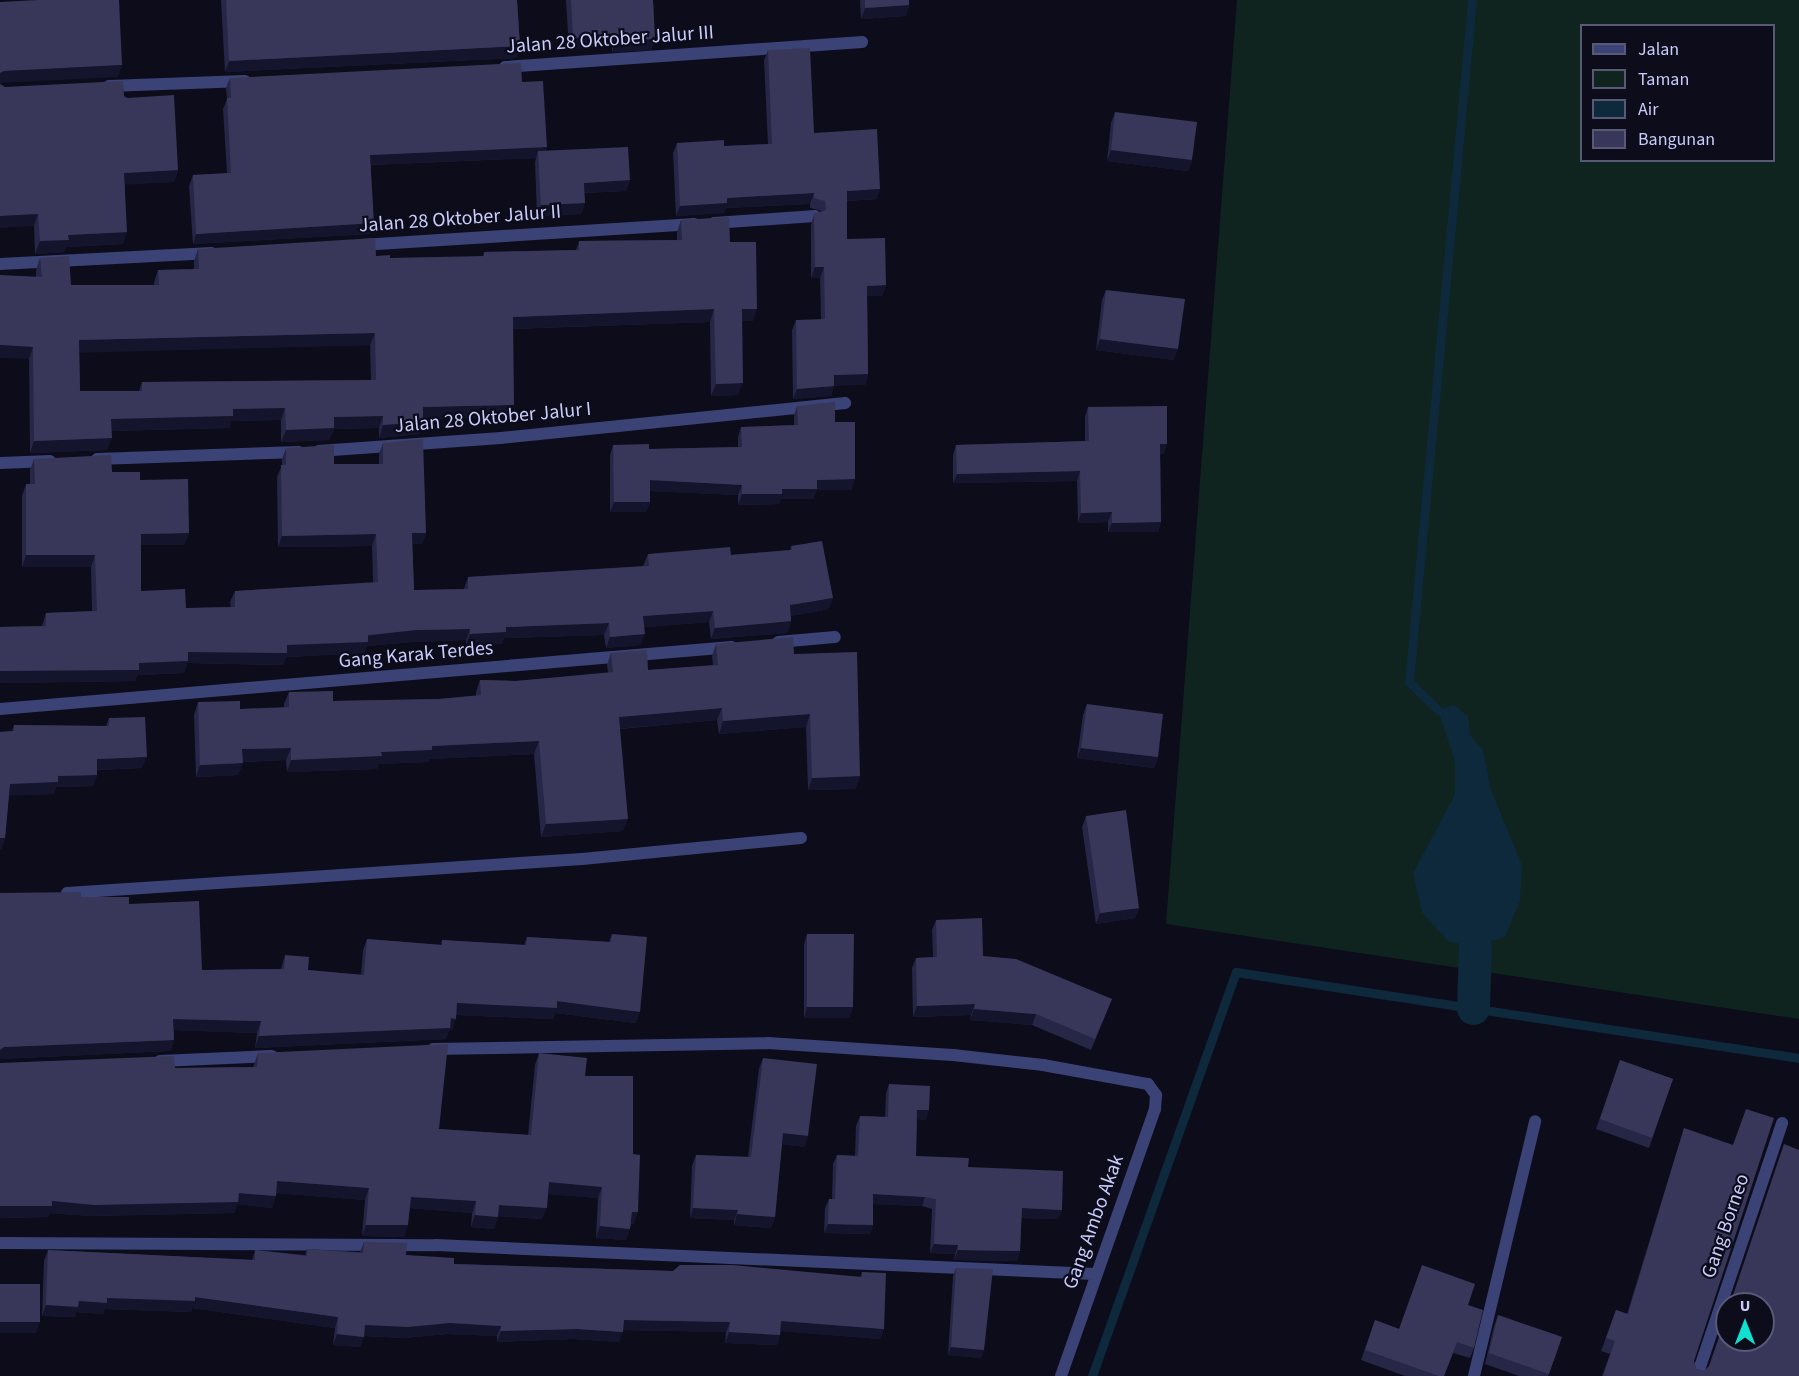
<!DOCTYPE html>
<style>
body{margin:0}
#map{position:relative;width:1799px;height:1376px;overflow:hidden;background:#0c0c1a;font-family:"Source Sans 3",sans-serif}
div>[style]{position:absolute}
.green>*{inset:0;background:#0f231f}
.water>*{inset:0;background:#0e283c}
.stream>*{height:9px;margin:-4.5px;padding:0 4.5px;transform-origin:4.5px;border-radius:4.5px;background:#0e283c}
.canal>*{height:33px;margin:-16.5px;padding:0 16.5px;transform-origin:16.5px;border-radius:16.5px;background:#0e283c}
.street>*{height:12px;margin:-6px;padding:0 6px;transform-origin:6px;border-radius:6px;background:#3a4276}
.wall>*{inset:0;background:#262647}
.shaded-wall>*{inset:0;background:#14142d}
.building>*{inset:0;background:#38375a}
span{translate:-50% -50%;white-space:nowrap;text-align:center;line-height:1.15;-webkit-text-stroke:4.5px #0c0c1a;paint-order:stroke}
.street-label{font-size:20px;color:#c9ccfb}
.legend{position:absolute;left:1580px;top:24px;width:195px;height:138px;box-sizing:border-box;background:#0c0c1a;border:2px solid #585974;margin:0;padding:8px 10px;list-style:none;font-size:18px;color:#c9ccfb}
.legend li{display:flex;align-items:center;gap:12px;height:30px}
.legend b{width:30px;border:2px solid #585974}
.north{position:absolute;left:1715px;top:1292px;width:60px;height:60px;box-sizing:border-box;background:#0c0c1a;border:2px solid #585974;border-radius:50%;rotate:0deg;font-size:16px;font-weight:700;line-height:24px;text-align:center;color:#c9ccfb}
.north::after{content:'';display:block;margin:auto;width:21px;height:27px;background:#10e0cf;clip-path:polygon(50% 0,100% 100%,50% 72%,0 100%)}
</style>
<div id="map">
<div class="green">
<div style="clip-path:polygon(evenodd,1237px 0,1799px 0,1799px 1019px,1166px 924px,1237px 0,1582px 26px,1774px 26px,1774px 160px,1582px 160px,1582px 26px)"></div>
</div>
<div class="water">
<div style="clip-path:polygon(1454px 705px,1468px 716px,1470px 735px,1483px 750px,1491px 790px,1522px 865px,1520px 901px,1505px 937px,1475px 946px,1449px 942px,1422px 913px,1413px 873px,1455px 794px,1455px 761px,1438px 710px)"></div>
</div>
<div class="stream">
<div style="left:1438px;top:710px;width:40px;rotate:-136deg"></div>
<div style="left:1409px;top:682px;width:685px;rotate:-84.72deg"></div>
<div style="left:1092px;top:1376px;width:429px;rotate:-70.4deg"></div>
<div style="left:1236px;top:972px;width:570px;rotate:8.68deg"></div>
</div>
<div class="canal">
<div style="left:1473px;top:1008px;width:62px;rotate:-88.2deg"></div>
</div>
<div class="street">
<div style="left:505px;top:67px;width:358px;rotate:-4deg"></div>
<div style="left:109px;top:86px;width:136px;rotate:-2.1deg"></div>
<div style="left:714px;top:223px;width:101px;rotate:-4deg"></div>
<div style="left:361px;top:245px;width:334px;rotate:-3.6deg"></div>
<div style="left:0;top:264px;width:212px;rotate:-3deg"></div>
<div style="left:319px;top:451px;width:182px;rotate:-4.1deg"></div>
<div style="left:501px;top:438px;width:346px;rotate:-5.8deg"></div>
<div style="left:97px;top:459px;width:202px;rotate:-2deg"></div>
<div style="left:0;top:463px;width:50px;rotate:-2.3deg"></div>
<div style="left:778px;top:642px;width:57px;rotate:-5deg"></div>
<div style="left:0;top:709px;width:734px;rotate:-4.85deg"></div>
<div style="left:67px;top:893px;width:516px;rotate:-3.78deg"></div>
<div style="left:582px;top:859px;width:220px;rotate:-5.5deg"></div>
<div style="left:433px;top:1049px;width:335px;rotate:-1deg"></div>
<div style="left:768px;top:1043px;width:185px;rotate:3.7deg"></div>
<div style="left:953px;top:1055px;width:91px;rotate:6.3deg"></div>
<div style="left:1043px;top:1065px;width:107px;rotate:10.3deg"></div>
<div style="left:1148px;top:1084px;width:14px;rotate:54deg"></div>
<div style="left:1156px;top:1095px;width:14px;rotate:94deg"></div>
<div style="left:1155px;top:1109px;width:283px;rotate:109.4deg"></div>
<div style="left:160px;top:1061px;width:112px;rotate:-2.6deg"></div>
<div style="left:0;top:1243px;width:436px;rotate:0.3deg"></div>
<div style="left:436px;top:1245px;width:660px;rotate:2.52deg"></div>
<div style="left:1474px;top:1376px;width:262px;rotate:-76.5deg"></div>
<div style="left:1697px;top:1376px;width:267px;rotate:-71.4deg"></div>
</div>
<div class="wall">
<div style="clip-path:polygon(221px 0,517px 0,520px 46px,516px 58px,225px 72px)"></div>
<div style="clip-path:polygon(566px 0,653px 0,655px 39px,651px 50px,612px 52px,612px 46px,569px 49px)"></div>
<div style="clip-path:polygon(860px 0,909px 0,909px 5px,906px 16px,861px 19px)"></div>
<div style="clip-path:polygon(768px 50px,814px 133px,877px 199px,847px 201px,847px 239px,886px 285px,882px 296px,867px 296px,868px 374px,865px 385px,834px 385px,831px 396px,793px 399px,792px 330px,796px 320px,821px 320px,820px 278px,811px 278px,811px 225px,814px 214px,822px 211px,810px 208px,810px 204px,726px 208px,724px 213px,676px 216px,673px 153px,677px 143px,724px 146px,768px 144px,764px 60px)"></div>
<div style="clip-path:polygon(230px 78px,522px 82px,547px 147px,545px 151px,630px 180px,626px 191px,584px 193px,585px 203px,581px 214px,537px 216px,535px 162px,536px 158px,371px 165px,370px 234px,193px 244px,189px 186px,193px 175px,227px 173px,223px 109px,227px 99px,226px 88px)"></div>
<div style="clip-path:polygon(5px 87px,124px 96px,178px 170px,174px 182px,125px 184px,123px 244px,66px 247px,64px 252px,35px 254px,34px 226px)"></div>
<div style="clip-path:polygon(1115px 112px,1192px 160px,1188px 171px,1107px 161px,1111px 123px)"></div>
<div style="clip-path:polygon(evenodd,681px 220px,730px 242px,753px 321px,742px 321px,738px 395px,711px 396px,710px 322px,513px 329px,510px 417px,423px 419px,423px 422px,419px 434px,379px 438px,379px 428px,334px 429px,329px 440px,281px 442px,281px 420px,231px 421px,229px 428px,111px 431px,107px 450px,30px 453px,29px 359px,36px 277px,36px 270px,40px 258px,71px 285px,154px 285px,154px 282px,158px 270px,194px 269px,194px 261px,198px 249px,376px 256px,390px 258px,483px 257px,484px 252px,576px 250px,579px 241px,677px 240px,677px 232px,681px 220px,370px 345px,371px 380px,142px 382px,139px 391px,80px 391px,79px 352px,370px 345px)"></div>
<div style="clip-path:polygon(1106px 290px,1174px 360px,1096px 350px,1102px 300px)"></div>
<div style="clip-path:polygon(797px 406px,835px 422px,852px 490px,817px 490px,813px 499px,780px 499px,779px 504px,738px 505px,738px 495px,650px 491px,650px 502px,646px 512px,610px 512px,610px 455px,613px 445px,649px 449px,738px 447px,738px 437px,741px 427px,794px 425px,794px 416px)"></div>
<div style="clip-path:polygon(1088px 407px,1164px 454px,1160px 454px,1161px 522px,1158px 532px,1108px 532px,1108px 522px,1078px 523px,1077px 481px,953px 483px,953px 455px,956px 445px,1085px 441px,1085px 417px)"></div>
<div style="clip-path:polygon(383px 443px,426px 533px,422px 544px,412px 544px,414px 590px,464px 589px,468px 577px,643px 566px,648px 554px,731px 555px,790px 550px,791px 546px,829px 609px,791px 616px,791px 621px,787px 633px,711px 639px,709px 622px,644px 627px,641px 645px,606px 648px,604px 635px,504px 638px,502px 644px,466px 645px,466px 640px,412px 642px,367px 646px,364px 653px,286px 657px,283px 665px,187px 663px,184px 673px,137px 675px,135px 681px,0 683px,0 627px,42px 626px,46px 613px,92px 611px,91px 567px,22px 567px,22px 496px,26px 484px,30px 484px,30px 470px,34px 459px,112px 472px,140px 480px,189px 533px,184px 545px,141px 545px,141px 591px,186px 608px,231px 607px,230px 602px,235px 591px,373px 583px,372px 546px,278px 547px,277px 477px,282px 465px,282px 459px,286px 448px,334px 464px,379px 464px,379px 454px)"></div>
<div style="clip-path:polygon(716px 644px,794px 654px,860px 776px,855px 789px,808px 790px,806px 727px,719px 734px,717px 720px,620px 729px,623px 831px,541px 837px,534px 754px,429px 759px,428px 762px,379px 764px,377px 769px,287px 772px,286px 760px,243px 762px,238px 775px,196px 777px,194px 715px,198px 702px,240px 709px,284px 708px,284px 704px,289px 692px,333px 701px,439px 699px,476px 696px,476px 692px,480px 680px,516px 681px,608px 673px,607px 665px,611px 653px,648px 670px,713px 665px,712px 656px)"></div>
<div style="clip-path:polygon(1087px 704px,1158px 757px,1154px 768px,1077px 758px,1083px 715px)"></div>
<div style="clip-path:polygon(109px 718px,142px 768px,97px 770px,97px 775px,93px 786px,56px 787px,54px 794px,9px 795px,5px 838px,1px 850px,0 850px,0 732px,12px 731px,14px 725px,106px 726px)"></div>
<div style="clip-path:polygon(1086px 816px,1139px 908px,1135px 918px,1096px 924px,1082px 827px)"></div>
<div style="clip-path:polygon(0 893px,81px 897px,129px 904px,202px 970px,281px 969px,285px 955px,308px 970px,361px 975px,363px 950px,367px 939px,441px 945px,442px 940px,524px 945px,527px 937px,609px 942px,612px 934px,636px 1023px,555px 1013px,553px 1019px,456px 1015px,452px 1030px,449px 1030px,446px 1039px,255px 1048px,257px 1033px,174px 1030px,174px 1040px,170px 1051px,0 1059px)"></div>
<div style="clip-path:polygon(936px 920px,983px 956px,1112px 999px,1091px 1050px,1032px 1025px,970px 1020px,971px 1015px,913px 1017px,912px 968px,916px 958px,933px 957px,932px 930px)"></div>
<div style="clip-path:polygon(807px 934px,853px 1007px,849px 1018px,804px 1018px,804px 945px)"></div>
<div style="clip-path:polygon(258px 1053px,439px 1129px,528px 1135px,535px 1065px,539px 1053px,585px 1076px,633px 1154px,634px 1224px,631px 1224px,626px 1240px,596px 1238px,598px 1198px,548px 1194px,542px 1219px,498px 1216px,494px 1229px,471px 1227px,472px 1213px,410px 1208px,404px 1237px,362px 1236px,365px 1200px,276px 1193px,272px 1208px,237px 1204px,234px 1213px,90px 1216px,50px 1213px,48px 1217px,0 1218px,0 1063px,175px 1068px,253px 1067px)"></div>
<div style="clip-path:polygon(763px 1058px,805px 1147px,782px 1144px,775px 1217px,771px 1228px,734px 1225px,734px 1220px,690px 1218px,692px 1166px,696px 1155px,748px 1157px,759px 1069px)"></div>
<div style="clip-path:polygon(1620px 1060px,1673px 1079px,1649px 1148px,1596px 1129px)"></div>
<div style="clip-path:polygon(889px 1084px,926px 1120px,917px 1119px,916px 1156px,968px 1167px,1062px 1210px,1058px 1219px,1021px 1218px,1020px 1251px,1017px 1261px,954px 1260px,955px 1254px,930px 1253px,932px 1209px,922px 1206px,873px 1204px,873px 1225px,870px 1234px,824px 1233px,825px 1208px,829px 1199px,832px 1199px,833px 1164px,837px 1155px,855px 1156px,856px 1126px,860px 1116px,885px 1117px,886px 1094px)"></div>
<div style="clip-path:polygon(1684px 1128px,1694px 1361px,1696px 1369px,1704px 1371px,1799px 1376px,1602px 1376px,1610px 1354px,1601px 1351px,1616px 1310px,1627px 1314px)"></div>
<div style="clip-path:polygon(364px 1242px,406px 1255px,454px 1264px,860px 1277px,862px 1272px,884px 1329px,880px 1339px,781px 1331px,777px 1345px,725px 1343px,726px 1332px,623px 1330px,619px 1342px,573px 1339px,497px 1342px,497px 1336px,447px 1334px,404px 1338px,364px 1336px,360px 1347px,333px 1345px,335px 1328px,192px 1308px,191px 1312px,105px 1309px,103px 1314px,76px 1312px,75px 1317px,42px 1316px,44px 1261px,48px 1250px,252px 1260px,255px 1250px,305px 1255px,307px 1249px,360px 1252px)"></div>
<div style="clip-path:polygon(956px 1268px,981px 1358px,948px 1355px,953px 1276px)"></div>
<div style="clip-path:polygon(1468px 1305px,1474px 1348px,1470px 1358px,1453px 1353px,1444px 1376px,1405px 1376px,1361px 1360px,1375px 1320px,1399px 1329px)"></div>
<div style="clip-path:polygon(1498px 1315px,1562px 1337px,1548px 1376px,1519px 1376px,1485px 1364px,1494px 1326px)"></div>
</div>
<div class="shaded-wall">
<div style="clip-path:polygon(909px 5px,906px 16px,861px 19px,865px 8px)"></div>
<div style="clip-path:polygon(616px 35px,612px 46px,569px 49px,573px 38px)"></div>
<div style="clip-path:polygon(655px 39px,651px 50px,612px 52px,616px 41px)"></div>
<div style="clip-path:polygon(520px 46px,516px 58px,225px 72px,229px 61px)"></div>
<div style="clip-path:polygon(122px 65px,118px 77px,0 83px,0 73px,4px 71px)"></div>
<div style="clip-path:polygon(547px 147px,543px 157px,538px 151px,536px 158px,366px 165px,370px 155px)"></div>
<div style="clip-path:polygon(1111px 150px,1192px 160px,1188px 171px,1107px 161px)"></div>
<div style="clip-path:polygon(178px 170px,174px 182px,120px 185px,124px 173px)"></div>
<div style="clip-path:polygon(630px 180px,626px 191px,580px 193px,584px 183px)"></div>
<div style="clip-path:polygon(880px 189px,877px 199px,843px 201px,847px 191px)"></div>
<div style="clip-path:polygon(814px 193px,810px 204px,726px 208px,724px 213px,676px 216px,680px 206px,727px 198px)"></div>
<div style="clip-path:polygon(585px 203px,581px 214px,537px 216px,541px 205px)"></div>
<div style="clip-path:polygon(38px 214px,34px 226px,0 228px,0 216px)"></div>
<div style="clip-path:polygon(374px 223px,370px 234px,193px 244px,196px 234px)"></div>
<div style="clip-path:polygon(127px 232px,123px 244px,66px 247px,64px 252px,35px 254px,40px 241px,68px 235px)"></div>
<div style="clip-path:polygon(815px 267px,824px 267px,820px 278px,811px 278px)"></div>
<div style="clip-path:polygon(886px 285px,882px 296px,863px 296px,867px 286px)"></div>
<div style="clip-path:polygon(714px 309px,710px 322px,508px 329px,513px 317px)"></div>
<div style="clip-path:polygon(742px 309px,757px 309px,753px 321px,738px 321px)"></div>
<div style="clip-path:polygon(375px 333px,370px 345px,75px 353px,79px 340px)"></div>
<div style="clip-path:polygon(1100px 339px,1178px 349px,1174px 360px,1096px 350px)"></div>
<div style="clip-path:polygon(0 345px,33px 347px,29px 359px,0 358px)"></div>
<div style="clip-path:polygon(868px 374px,865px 385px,830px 386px,834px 375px)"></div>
<div style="clip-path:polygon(743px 383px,738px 395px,711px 396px,716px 384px)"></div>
<div style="clip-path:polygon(834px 386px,831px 396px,793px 399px,797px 389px)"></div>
<div style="clip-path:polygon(514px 405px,510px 417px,418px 419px,423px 407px)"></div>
<div style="clip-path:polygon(285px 408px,281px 420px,231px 421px,229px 428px,107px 431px,111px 419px,233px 409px)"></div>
<div style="clip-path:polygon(383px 416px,379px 428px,334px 429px,329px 440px,281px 442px,286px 430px,334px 417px)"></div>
<div style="clip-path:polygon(423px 422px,419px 434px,379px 438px,383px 425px)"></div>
<div style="clip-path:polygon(112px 438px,107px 450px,30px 453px,34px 441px)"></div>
<div style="clip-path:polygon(1160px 444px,1167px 444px,1164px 454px,1157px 454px)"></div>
<div style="clip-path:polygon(1080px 471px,1077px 481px,953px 483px,957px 474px)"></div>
<div style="clip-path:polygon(855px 479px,852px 490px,817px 490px,813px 499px,780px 499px,779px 504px,738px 505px,742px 494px,782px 489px,817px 480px)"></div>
<div style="clip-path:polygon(650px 480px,742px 485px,738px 495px,646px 491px)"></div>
<div style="clip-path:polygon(614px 502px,650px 502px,646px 512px,610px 512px)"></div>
<div style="clip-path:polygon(1112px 512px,1108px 522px,1078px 523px,1081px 513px)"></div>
<div style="clip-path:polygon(1161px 522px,1158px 532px,1108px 532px,1112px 523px)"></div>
<div style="clip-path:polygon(189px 533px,184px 545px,136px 545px,141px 534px)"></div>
<div style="clip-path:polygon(412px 533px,426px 533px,422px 544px,408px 544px)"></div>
<div style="clip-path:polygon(376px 534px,372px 546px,278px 547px,282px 536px)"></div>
<div style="clip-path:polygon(26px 555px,95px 555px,91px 567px,22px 567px)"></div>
<div style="clip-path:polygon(833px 598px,829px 609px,786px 617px,790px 605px)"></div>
<div style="clip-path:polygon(713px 611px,709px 622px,639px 628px,643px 616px)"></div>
<div style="clip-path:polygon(791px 621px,787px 633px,711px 639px,715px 628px)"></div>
<div style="clip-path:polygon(609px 623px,604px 635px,504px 638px,502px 644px,466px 645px,470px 634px,506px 627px)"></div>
<div style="clip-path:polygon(470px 629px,466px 640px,412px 642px,367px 646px,364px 653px,286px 657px,283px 665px,187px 663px,184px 673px,137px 675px,135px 681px,0 683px,0 671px,139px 663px,188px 652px,287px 645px,416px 630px)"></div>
<div style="clip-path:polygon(645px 634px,641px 645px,606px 648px,610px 637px)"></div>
<div style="clip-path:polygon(722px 708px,717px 720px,615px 729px,619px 717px)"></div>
<div style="clip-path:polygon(810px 714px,806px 727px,719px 734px,723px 721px)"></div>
<div style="clip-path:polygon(539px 741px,534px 754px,429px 759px,428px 762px,379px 764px,377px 769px,287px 772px,291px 760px,381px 752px,432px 746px)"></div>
<div style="clip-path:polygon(291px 748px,286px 760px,238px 762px,242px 749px)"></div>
<div style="clip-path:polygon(1081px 748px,1158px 757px,1154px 768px,1077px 758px)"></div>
<div style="clip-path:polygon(147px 757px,142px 768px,93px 770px,97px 759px)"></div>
<div style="clip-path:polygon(243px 763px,238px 775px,196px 777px,200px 765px)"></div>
<div style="clip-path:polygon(97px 775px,93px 786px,56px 787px,54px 794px,6px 796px,10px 784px,58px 776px)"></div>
<div style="clip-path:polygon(860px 776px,855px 789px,808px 790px,812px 778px)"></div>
<div style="clip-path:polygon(628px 819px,623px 831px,541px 837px,546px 824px)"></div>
<div style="clip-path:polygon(0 838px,5px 838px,1px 850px,0 850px)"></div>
<div style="clip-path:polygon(1139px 908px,1135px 918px,1096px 924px,1100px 913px)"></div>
<div style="clip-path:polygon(557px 1001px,640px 1012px,636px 1023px,555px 1013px,553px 1019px,453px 1015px,457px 1003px)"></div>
<div style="clip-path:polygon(975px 1004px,971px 1015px,913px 1017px,917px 1006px)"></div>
<div style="clip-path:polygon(807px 1007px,853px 1007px,849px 1018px,804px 1018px)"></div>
<div style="clip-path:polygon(974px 1009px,1036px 1014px,1032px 1025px,970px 1020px)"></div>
<div style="clip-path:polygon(451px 1018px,456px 1019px,452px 1030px,449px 1030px,446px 1039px,255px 1048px,259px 1036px)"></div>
<div style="clip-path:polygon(173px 1019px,261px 1021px,257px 1033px,169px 1030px)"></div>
<div style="clip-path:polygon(174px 1040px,170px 1051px,0 1059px,0 1050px,4px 1047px)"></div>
<div style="clip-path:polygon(917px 1110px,929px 1110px,926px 1120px,914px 1119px)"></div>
<div style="clip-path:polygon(783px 1133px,808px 1136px,805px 1147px,779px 1144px)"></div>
<div style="clip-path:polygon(277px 1181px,369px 1188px,365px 1200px,273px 1193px)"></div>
<div style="clip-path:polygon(549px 1182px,602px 1187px,598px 1198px,544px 1194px)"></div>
<div style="clip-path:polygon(239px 1193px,276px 1196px,272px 1208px,237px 1204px,234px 1213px,90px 1216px,50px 1213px,48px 1217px,0 1218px,0 1206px,52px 1201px)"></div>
<div style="clip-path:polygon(873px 1194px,925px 1197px,922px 1206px,870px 1204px)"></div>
<div style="clip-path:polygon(411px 1197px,476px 1201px,472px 1213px,406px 1208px)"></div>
<div style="clip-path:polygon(499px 1205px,547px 1208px,542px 1219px,495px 1216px)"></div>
<div style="clip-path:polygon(693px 1208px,738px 1210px,734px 1220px,690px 1218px)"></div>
<div style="clip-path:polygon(1022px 1208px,1062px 1210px,1058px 1219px,1018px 1218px)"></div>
<div style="clip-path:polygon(632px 1212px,638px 1212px,634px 1224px,627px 1223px)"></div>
<div style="clip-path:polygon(737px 1214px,775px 1217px,771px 1228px,734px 1225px)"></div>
<div style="clip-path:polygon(475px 1215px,498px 1217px,494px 1229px,471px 1227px)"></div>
<div style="clip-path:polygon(828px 1224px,873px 1225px,870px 1234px,824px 1233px)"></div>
<div style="clip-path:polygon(366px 1225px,408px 1225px,404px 1237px,362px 1236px)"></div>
<div style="clip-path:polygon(600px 1226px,630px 1229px,626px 1240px,596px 1238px)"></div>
<div style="clip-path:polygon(934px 1244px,958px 1245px,955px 1254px,930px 1253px)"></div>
<div style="clip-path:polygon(958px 1250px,1020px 1251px,1017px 1261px,954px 1260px)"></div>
<div style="clip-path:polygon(195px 1297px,338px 1317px,335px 1328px,192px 1308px,191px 1312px,105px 1309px,103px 1314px,76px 1312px,75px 1317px,42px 1316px,46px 1305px,79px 1301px,107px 1298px)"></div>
<div style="clip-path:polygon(624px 1320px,730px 1322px,726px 1332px,620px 1330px)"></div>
<div style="clip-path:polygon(781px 1321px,884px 1329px,880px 1339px,777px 1331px)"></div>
<div style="clip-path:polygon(0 1322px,40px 1322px,36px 1333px,0 1333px)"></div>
<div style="clip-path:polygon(450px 1323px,501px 1326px,497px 1336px,447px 1334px,404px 1338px,361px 1336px,365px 1325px)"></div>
<div style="clip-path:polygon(577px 1329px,623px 1332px,619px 1342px,573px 1339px,497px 1342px,501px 1331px)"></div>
<div style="clip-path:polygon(729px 1332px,780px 1335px,777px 1345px,725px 1343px)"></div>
<div style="clip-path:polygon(337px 1334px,364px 1337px,360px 1347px,333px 1345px)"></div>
<div style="clip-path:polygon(951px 1347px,984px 1350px,981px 1358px,948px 1355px)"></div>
</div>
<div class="building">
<div style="clip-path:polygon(38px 0,119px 0,122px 65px,4px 71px,0 73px,0 2px)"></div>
<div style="clip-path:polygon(226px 0,517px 0,520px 46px,229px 61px)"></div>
<div style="clip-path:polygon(571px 0,653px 0,655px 39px,616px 41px,616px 35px,573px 38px)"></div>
<div style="clip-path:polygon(865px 0,909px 0,909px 5px,865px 8px)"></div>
<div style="clip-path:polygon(810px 48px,814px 133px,877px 129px,880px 189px,847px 191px,847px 239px,885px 238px,886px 285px,867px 286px,868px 374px,834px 375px,834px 386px,797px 389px,796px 320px,825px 319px,824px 267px,815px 267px,814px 214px,826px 210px,825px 201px,814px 198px,814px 193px,727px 198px,727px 203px,680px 206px,677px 143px,724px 140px,724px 146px,772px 144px,768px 50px)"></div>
<div style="clip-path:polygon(521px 63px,522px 82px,543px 81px,547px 147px,370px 155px,374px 223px,196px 234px,193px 175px,231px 173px,227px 98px,231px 98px,230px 78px)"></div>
<div style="clip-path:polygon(123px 81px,124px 96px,127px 98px,174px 95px,178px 170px,124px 173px,127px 232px,68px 235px,69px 240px,40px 241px,38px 214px,0 216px,0 84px,5px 87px)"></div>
<div style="clip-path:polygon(1115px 112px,1197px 122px,1192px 160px,1111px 150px)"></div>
<div style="clip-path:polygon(628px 147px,630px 180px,584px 183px,585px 203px,541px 205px,538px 151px)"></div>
<div style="clip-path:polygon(evenodd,729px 217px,730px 242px,756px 242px,757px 309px,742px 309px,743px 383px,716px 384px,714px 309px,513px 317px,514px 405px,423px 407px,423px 422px,383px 425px,383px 416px,334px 417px,334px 428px,286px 430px,285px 408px,233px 409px,233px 416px,111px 419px,112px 438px,34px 441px,33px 347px,0 345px,0 275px,42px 277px,40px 258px,69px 256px,71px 285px,159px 285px,158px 270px,199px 269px,198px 249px,375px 238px,376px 256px,390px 255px,390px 258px,484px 256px,484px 252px,579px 250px,579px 241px,682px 240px,681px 220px,729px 217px,375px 333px,376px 380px,142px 382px,142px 391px,80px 391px,79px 340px,375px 333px)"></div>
<div style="clip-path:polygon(1106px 290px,1185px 299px,1178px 349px,1100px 339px)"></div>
<div style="clip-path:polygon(835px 402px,835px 422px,855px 422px,855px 479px,817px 480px,817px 489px,782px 489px,782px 494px,742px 494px,742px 485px,650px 480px,650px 502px,614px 502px,613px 445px,649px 444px,649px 449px,742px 447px,741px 427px,798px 425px,797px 406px)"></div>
<div style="clip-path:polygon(1167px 406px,1167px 444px,1160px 444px,1161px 522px,1112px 523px,1112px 512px,1081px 513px,1080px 471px,957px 474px,956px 445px,1089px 441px,1088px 407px)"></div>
<div style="clip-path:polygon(423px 439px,426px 533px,412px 533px,414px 590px,468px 589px,468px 577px,649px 566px,648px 554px,730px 547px,731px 555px,792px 550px,791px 546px,822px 541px,833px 598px,790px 605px,791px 621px,715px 628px,713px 611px,643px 616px,645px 634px,610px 637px,609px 623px,506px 627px,506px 632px,470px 634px,470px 629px,416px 630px,368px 635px,368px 642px,287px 645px,287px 653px,188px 652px,188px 661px,139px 663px,139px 670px,0 671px,0 627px,46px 626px,46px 613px,97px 611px,95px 555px,26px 555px,26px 484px,35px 484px,34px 459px,111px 455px,112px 472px,140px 472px,140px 480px,188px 479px,189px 533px,141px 534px,141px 591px,185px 589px,186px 608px,235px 607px,235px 591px,378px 582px,376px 534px,282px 536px,281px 465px,286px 465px,286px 448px,334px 445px,334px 464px,383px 464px,383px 443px)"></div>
<div style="clip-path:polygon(793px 637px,794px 654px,857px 652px,860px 776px,812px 778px,810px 714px,723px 721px,722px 708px,619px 717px,628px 819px,546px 824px,539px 741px,432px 746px,432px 750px,381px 752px,382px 756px,291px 760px,291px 748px,242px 749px,243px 763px,200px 765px,198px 702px,240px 701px,240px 709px,289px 707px,289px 692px,333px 691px,333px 701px,439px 699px,481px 695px,480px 680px,516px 681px,613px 672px,611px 653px,647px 650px,648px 670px,718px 665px,716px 644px)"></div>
<div style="clip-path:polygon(1087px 704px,1163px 714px,1158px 757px,1081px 748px)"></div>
<div style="clip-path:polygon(145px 717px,147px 757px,97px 759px,97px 775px,58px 776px,58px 782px,10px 784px,5px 838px,0 838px,0 732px,14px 731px,14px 725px,109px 726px,109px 718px)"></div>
<div style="clip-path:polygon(1126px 810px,1139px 908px,1100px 913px,1086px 816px)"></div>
<div style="clip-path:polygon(81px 892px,81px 897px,129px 897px,129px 904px,199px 901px,202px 970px,284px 969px,285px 955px,309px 957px,308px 970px,364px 975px,367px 939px,442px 945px,442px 940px,526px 945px,527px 937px,611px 942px,612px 934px,647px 937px,640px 1012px,557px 1001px,557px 1008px,457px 1003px,456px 1019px,451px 1018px,450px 1028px,259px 1036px,261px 1021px,173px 1019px,174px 1040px,4px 1047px,0 1050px,0 893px)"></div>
<div style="clip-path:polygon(982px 918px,983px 956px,1016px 959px,1112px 999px,1095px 1039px,1036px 1014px,974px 1009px,975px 1004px,917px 1006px,916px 958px,937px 957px,936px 920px)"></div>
<div style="clip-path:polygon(807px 934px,854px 934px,853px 1007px,807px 1007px)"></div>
<div style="clip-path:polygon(448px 1044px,439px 1129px,531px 1135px,539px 1053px,587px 1058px,585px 1076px,633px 1076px,633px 1154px,640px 1155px,638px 1212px,632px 1212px,630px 1229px,600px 1226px,602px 1187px,549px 1182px,547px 1208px,499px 1205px,498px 1217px,475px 1215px,476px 1201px,411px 1197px,408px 1225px,366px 1225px,369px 1188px,277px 1181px,276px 1196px,239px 1193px,238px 1202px,94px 1205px,52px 1201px,52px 1206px,0 1206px,0 1063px,174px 1056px,175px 1068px,257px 1067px,258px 1053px)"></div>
<div style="clip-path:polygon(763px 1058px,817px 1064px,808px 1136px,783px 1133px,775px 1217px,737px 1214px,738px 1210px,693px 1208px,696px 1155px,751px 1157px)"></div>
<div style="clip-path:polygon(1620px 1060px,1673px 1079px,1652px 1138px,1600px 1119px)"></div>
<div style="clip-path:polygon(889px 1084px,930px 1086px,929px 1110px,917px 1110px,916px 1156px,969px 1158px,968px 1167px,1063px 1171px,1062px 1210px,1022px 1208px,1020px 1251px,958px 1250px,958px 1245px,934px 1244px,936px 1199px,925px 1197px,873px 1194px,873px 1225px,828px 1224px,829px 1199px,835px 1199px,837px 1155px,858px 1156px,860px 1116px,888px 1117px)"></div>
<div style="clip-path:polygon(1746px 1109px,1774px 1118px,1694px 1361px,1696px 1369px,1704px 1371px,1709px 1366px,1727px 1314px,1727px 1340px,1763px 1340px,1763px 1304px,1730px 1304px,1784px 1144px,1799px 1150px,1799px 1376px,1603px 1376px,1615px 1341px,1606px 1338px,1616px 1310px,1628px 1314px,1684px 1128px,1733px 1145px)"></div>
<div style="clip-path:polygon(364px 1242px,407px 1243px,406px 1255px,454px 1258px,454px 1264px,673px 1271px,680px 1265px,732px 1265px,862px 1277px,862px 1272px,886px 1273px,884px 1329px,781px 1321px,780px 1335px,729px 1332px,730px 1322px,624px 1320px,623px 1332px,577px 1329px,501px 1331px,501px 1326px,450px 1323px,408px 1327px,365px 1325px,364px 1337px,337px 1334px,338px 1317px,195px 1297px,195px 1301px,107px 1298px,107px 1303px,79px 1301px,78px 1307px,46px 1305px,48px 1250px,255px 1260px,255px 1250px,307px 1256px,307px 1249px,363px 1253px)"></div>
<div style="clip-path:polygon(1422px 1265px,1475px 1284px,1468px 1305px,1483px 1310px,1474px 1348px,1457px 1342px,1444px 1376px,1439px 1376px,1365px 1350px,1375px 1320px,1399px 1329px)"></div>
<div style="clip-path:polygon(956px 1268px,993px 1269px,984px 1350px,951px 1347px)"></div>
<div style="clip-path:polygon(0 1284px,40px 1284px,40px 1322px,0 1322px)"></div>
<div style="clip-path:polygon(1498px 1315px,1562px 1337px,1549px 1374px,1489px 1353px)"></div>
</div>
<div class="street-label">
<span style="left:610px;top:40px;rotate:-4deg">Jalan 28 Oktober Jalur III</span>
<span style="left:460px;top:219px;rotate:-4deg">Jalan 28 Oktober Jalur II</span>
<span style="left:493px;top:418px;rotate:-5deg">Jalan 28 Oktober Jalur I</span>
<span style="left:416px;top:655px;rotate:-5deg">Gang Karak Terdes</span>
<span style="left:1094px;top:1222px;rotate:-70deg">Gang Ambo Akak</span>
<span style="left:1726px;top:1226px;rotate:-71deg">Gang Borneo</span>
</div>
<ul class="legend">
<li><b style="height:8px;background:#3a4276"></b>Jalan</li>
<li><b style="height:16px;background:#0f231f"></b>Taman</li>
<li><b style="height:16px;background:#0e283c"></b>Air</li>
<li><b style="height:16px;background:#38375a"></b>Bangunan</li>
</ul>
<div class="north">U</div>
</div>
